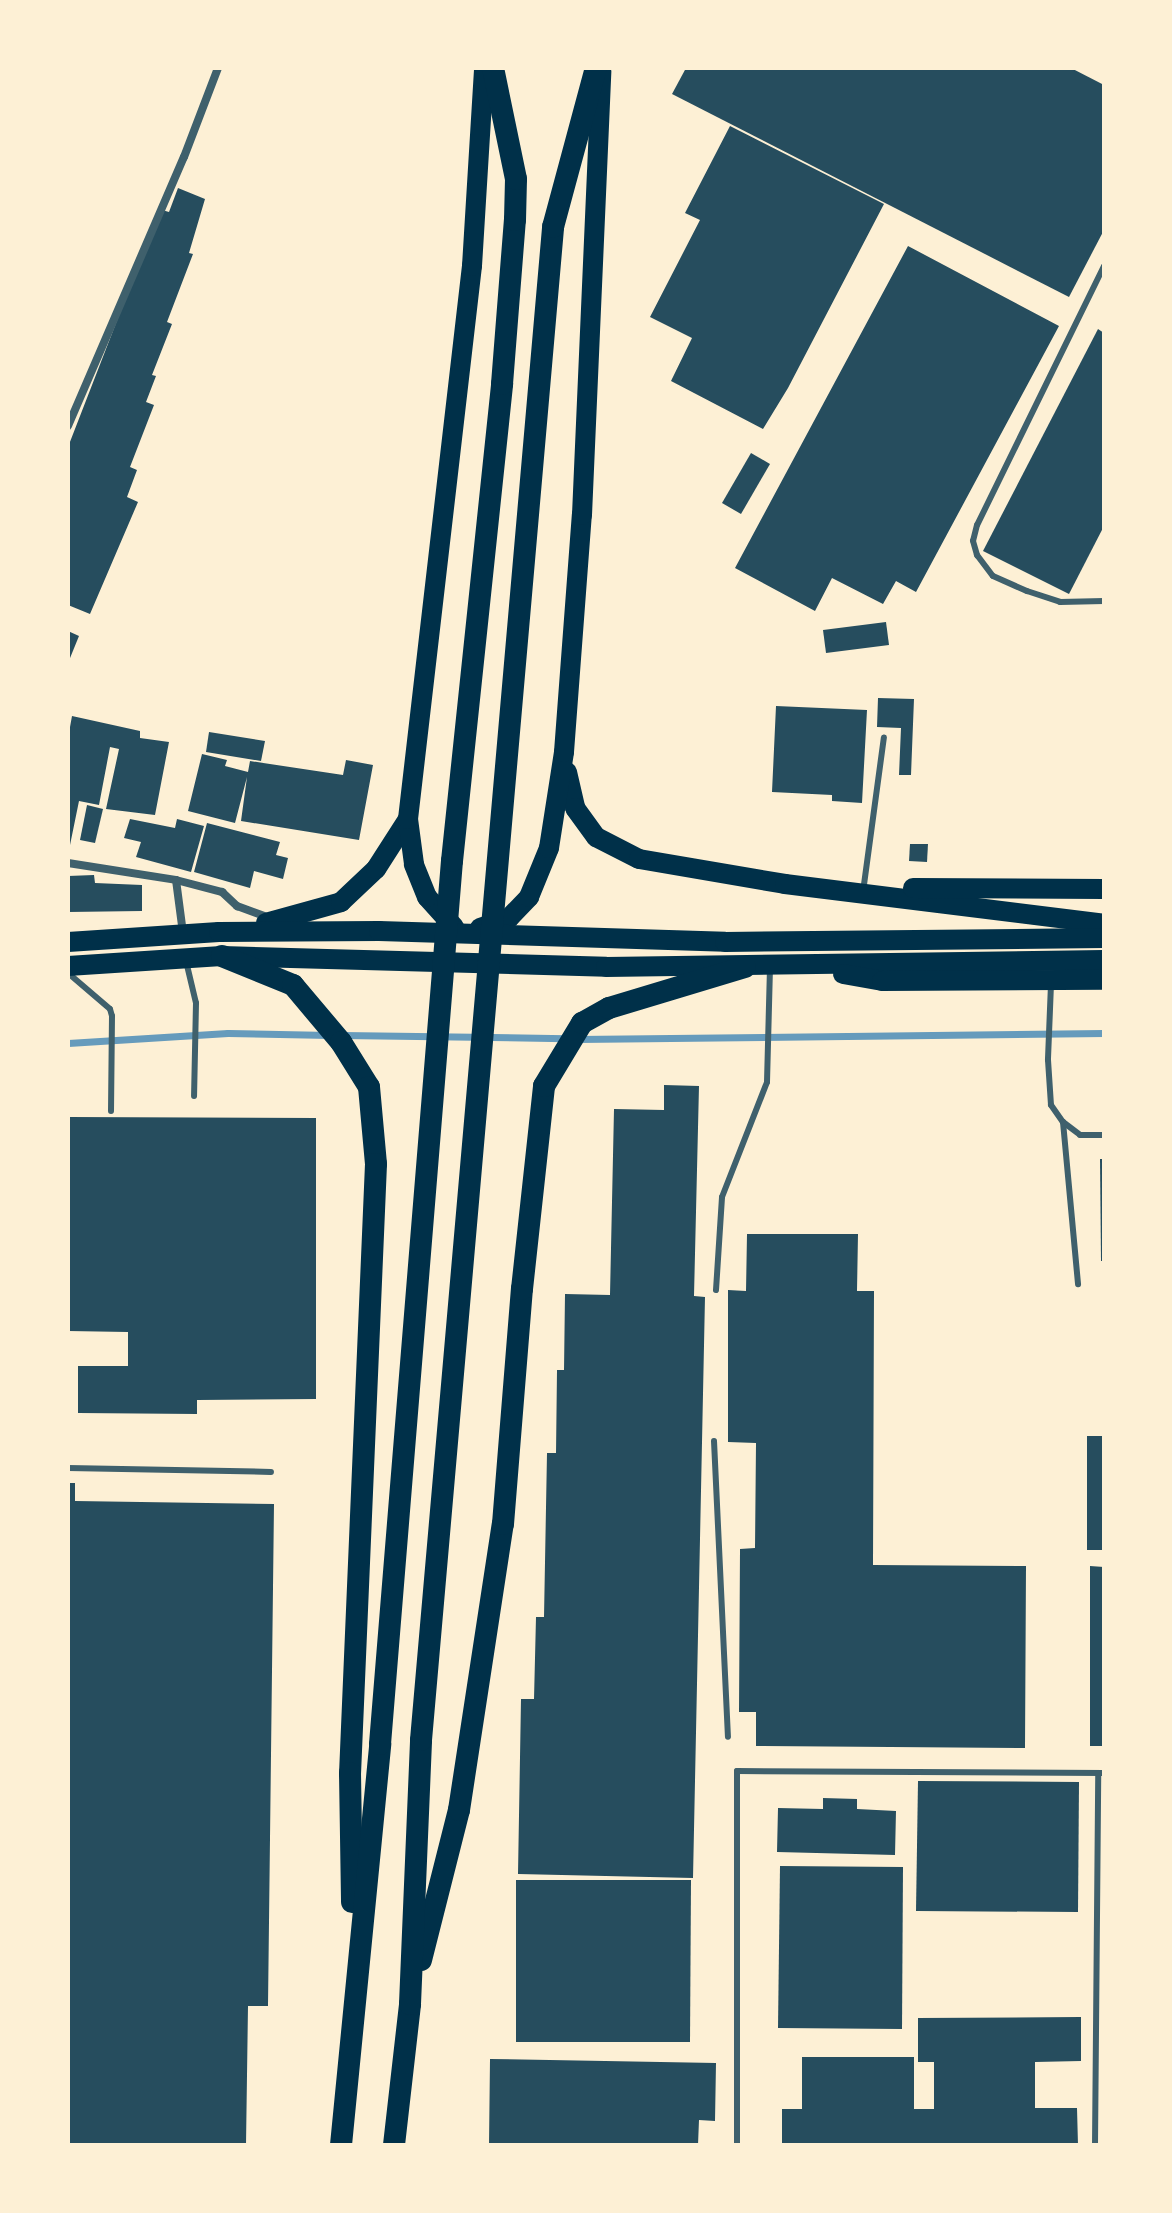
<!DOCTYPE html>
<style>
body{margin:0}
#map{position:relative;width:1172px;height:2213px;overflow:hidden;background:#fdf0d5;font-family:Karla,sans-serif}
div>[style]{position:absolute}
.stream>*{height:7px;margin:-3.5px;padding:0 3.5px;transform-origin:3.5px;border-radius:3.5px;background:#669bbc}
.building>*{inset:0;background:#264d5e}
.service>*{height:6px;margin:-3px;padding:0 3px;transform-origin:3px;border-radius:3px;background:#3f606c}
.minor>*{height:8px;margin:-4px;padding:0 4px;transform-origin:4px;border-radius:4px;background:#3f606c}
.trunk>*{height:20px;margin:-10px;padding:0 10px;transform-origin:10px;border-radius:10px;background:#003049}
.motorway>*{height:22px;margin:-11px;padding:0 11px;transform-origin:11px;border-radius:11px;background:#003049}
span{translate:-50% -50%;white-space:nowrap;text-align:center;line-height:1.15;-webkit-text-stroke:8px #fdf0d5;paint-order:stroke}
.frame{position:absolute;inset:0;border:70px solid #fdf0d5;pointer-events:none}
</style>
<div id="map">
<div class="stream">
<div style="left:342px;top:1035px;width:224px;rotate:0.8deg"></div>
<div style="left:578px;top:1039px;width:526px;rotate:-0.65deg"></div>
<div style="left:68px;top:1043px;width:160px;rotate:-3.6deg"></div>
<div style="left:228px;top:1033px;width:102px;rotate:1.1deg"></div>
</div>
<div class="building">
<div style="clip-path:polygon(686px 68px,1071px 68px,1104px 85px,1104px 230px,1069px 297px,672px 94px)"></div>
<div style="clip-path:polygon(730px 126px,884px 204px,788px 388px,763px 429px,671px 381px,692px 338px,650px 317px,700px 220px,685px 213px)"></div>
<div style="clip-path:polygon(178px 188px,205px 199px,189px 253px,193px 254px,167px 322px,172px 324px,152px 375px,156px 376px,146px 402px,154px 405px,130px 467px,137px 470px,127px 497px,138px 502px,90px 614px,68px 605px,68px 447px,149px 238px,162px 210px,169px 212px)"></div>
<div style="clip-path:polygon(908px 246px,1059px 326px,916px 592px,896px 581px,883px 604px,832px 578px,815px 611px,735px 568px)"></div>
<div style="clip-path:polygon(1098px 329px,1104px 333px,1104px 526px,1069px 594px,983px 551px)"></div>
<div style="clip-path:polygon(751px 453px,770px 464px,741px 514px,722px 503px)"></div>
<div style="clip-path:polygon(886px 622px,889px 645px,826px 653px,823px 630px)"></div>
<div style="clip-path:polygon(68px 631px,79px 636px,68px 663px)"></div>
<div style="clip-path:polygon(878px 698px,914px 699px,911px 775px,899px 775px,901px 728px,877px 727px)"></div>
<div style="clip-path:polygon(776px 706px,867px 710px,862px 803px,832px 801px,832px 795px,772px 792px)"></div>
<div style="clip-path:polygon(72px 716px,140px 731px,140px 738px,169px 742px,155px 815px,106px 809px,119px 749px,110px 747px,99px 805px,79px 801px,69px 850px,68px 738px)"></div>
<div style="clip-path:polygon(209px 732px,265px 741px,261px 761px,206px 752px)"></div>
<div style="clip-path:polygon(202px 754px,227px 760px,225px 766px,248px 772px,250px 761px,343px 775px,346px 760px,373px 765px,359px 840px,241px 821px,247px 777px,235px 823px,188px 811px)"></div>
<div style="clip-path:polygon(87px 805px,103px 809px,95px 843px,80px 840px)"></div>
<div style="clip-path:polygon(130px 819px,175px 828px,177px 819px,204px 826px,191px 872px,136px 857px,141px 842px,124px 838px)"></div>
<div style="clip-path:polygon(207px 823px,280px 842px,276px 855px,288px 858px,283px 879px,254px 871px,250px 888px,194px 872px)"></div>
<div style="clip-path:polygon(910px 844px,928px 844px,927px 862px,909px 861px)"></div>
<div style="clip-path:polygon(94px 875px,95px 883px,142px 885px,142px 911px,68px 912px,68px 876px)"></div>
<div style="clip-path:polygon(664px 1085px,699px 1086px,694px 1296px,705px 1297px,693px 1878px,518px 1874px,521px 1699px,534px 1699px,536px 1617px,544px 1617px,547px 1453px,556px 1453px,557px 1370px,564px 1370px,565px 1294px,610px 1295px,614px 1109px,664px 1110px)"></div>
<div style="clip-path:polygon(68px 1117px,316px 1118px,316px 1399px,197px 1400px,197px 1414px,78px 1413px,78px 1366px,128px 1366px,128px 1332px,68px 1331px)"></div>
<div style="clip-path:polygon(1100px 1159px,1104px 1159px,1104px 1261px,1101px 1261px)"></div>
<div style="clip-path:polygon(747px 1234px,858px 1234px,857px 1291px,874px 1291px,873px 1565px,1026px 1566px,1025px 1748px,756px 1746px,756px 1712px,739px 1712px,740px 1549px,755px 1548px,756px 1443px,728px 1442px,728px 1290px,746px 1291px)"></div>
<div style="clip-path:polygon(1087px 1436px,1104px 1436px,1104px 1550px,1087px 1550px)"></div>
<div style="clip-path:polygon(68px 1483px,75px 1483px,75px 1501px,274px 1504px,268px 2006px,248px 2006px,246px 2145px,68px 2145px)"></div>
<div style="clip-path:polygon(1090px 1566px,1104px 1567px,1104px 1746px,1090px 1746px)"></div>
<div style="clip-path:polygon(918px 1781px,1079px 1782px,1078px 1912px,916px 1911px)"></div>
<div style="clip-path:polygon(823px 1798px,857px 1799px,857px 1809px,896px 1811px,895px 1855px,777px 1852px,778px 1808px,823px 1809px)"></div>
<div style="clip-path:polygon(780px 1866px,903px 1867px,902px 2029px,778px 2028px)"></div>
<div style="clip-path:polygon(516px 1880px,691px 1880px,690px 2042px,516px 2042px)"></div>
<div style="clip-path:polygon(1081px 2017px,1081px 2061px,1035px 2062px,1035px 2108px,1077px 2108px,1078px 2145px,782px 2145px,782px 2109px,802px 2109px,802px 2057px,914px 2057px,914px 2109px,934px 2109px,934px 2062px,918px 2062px,918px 2018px)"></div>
<div style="clip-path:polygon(490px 2059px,716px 2063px,715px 2121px,699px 2120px,698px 2145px,489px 2145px)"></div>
</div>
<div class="service">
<div style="left:1104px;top:266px;width:288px;rotate:116.1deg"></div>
<div style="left:977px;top:525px;width:16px;rotate:104deg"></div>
<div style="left:973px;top:541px;width:15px;rotate:74deg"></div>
<div style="left:977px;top:555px;width:26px;rotate:53deg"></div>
<div style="left:993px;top:576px;width:37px;rotate:24deg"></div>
<div style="left:1027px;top:591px;width:35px;rotate:18deg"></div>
<div style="left:1060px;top:602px;width:44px;rotate:-1.3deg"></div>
<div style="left:863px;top:892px;width:156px;rotate:-82.3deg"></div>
<div style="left:186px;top:961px;width:43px;rotate:76.6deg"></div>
<div style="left:196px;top:1003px;width:93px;rotate:91.2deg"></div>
<div style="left:68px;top:973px;width:55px;rotate:40.6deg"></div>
<div style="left:110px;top:1009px;width:7px;rotate:74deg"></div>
<div style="left:112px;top:1016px;width:95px;rotate:90.6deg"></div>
<div style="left:1051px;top:984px;width:76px;rotate:92.3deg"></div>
<div style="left:1048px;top:1060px;width:45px;rotate:86.2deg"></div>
<div style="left:1051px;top:1105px;width:21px;rotate:55deg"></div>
<div style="left:1063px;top:1122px;width:21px;rotate:37deg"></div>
<div style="left:1080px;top:1135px;width:24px"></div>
<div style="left:1063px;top:1122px;width:163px;rotate:84.7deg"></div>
<div style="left:716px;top:1290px;width:93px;rotate:-86.3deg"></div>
<div style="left:722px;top:1197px;width:123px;rotate:-68.6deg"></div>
<div style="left:767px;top:1082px;width:113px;rotate:-88.5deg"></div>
<div style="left:714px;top:1441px;width:296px;rotate:87.3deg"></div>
<div style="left:68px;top:1468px;width:203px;rotate:1.1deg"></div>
<div style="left:737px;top:2145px;width:374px;rotate:-90deg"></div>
<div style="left:737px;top:1771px;width:367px;rotate:0.3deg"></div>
<div style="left:1095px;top:2145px;width:372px;rotate:-89.5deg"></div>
</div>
<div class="minor">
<div style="left:68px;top:426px;width:293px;rotate:-66.7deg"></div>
<div style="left:184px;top:157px;width:95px;rotate:-69.1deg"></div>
<div style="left:68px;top:863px;width:109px;rotate:8.9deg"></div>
<div style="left:176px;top:880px;width:53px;rotate:82.5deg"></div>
<div style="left:176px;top:880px;width:48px;rotate:14.6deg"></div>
<div style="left:222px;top:892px;width:21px;rotate:43deg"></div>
<div style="left:237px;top:906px;width:35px;rotate:20deg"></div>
</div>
<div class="trunk">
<div style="left:567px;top:772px;width:37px;rotate:77deg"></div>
<div style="left:575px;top:808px;width:36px;rotate:54deg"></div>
<div style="left:596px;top:837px;width:48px;rotate:27.1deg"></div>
<div style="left:639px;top:859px;width:148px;rotate:9.7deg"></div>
<div style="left:785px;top:884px;width:321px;rotate:7.1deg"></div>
<div style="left:913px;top:888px;width:191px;rotate:0.3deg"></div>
<div style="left:266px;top:923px;width:78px;rotate:-15.6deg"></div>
<div style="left:341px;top:902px;width:48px;rotate:-43.3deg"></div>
<div style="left:376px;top:869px;width:59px;rotate:-57.4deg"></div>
<div style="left:454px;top:927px;width:40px;rotate:-132deg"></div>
<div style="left:427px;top:897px;width:35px;rotate:-112deg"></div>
<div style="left:414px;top:864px;width:45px;rotate:-97.6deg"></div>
<div style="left:408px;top:819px;width:557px;rotate:-83.4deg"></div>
<div style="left:472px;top:266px;width:198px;rotate:-86.5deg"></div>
<div style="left:480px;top:928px;width:31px;rotate:-19deg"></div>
<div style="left:509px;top:918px;width:29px;rotate:-46deg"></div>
<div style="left:529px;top:897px;width:53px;rotate:-67.8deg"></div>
<div style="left:549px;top:848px;width:97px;rotate:-81.1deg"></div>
<div style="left:564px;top:752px;width:238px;rotate:-85.7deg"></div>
<div style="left:582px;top:515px;width:444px;rotate:-87.5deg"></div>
<div style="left:68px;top:942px;width:151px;rotate:-3.8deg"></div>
<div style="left:219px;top:932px;width:160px;rotate:-0.4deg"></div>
<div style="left:379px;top:931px;width:346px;rotate:1.8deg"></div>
<div style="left:725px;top:942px;width:379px;rotate:-0.6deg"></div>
<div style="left:68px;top:966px;width:154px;rotate:-3.7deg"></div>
<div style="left:222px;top:956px;width:384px;rotate:1.6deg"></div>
<div style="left:606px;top:967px;width:498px;rotate:-0.8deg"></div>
<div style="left:843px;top:974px;width:40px;rotate:10deg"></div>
<div style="left:882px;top:981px;width:222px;rotate:-0.3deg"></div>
</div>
<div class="motorway">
<div style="left:222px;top:956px;width:77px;rotate:22.2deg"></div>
<div style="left:293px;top:985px;width:75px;rotate:49.9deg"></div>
<div style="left:341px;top:1042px;width:53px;rotate:58.1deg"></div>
<div style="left:369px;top:1087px;width:77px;rotate:84.8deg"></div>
<div style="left:376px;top:1164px;width:610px;rotate:92.44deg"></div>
<div style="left:350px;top:1773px;width:129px;rotate:89.1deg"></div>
<div style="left:421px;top:1960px;width:155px;rotate:-75.8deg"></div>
<div style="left:459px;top:1810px;width:289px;rotate:-81.3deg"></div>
<div style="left:503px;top:1524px;width:236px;rotate:-85.4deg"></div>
<div style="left:522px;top:1289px;width:204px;rotate:-83.8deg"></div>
<div style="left:544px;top:1086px;width:74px;rotate:-58.9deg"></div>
<div style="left:582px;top:1023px;width:31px;rotate:-29deg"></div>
<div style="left:609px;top:1008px;width:142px;rotate:-16.8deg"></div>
<div style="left:341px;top:2145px;width:403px;rotate:-84.4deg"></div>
<div style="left:380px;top:1744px;width:886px;rotate:-85.34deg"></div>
<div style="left:452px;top:861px;width:480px;rotate:-84deg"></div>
<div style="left:502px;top:384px;width:165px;rotate:-85.5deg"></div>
<div style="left:515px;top:220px;width:41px;rotate:-88.6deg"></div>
<div style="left:516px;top:179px;width:113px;rotate:-101.7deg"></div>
<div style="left:394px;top:2145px;width:142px;rotate:-83.5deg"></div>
<div style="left:410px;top:2004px;width:264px;rotate:-87.6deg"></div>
<div style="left:421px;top:1740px;width:1519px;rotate:-85.01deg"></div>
<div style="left:553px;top:227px;width:165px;rotate:-74.9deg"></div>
</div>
<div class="frame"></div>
</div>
